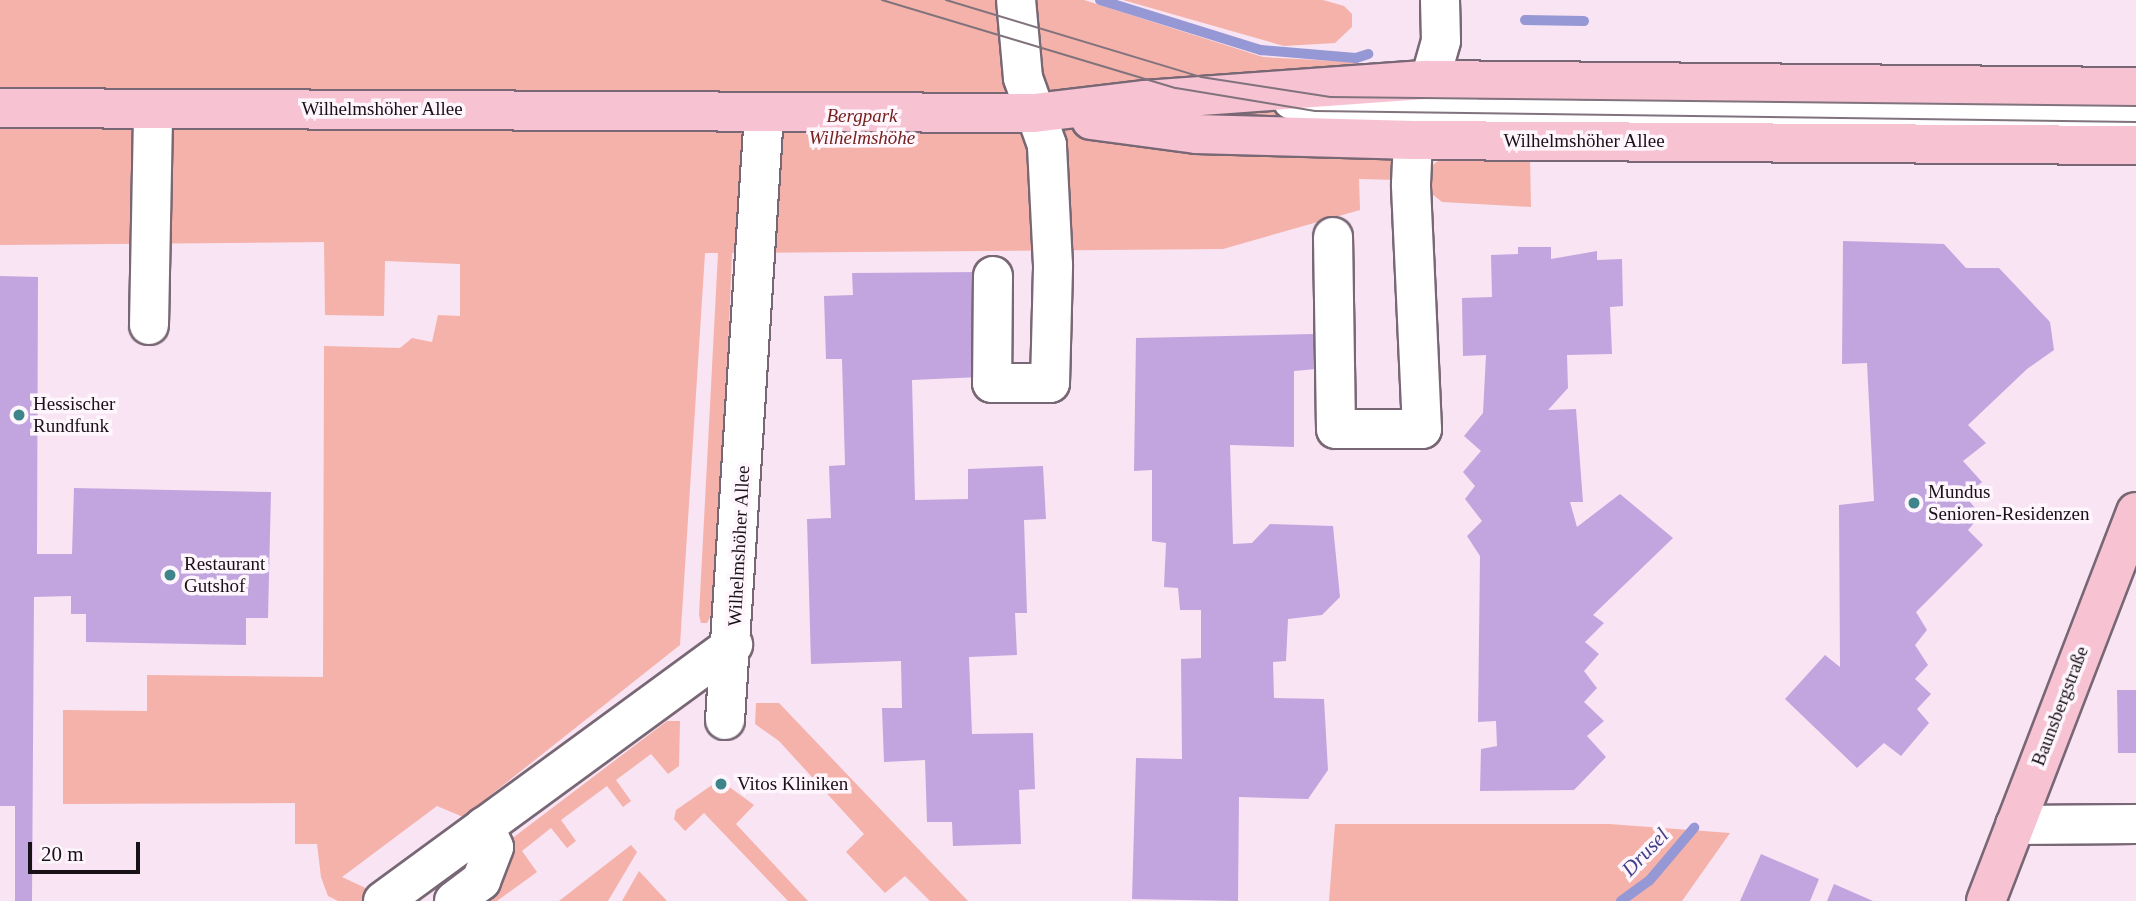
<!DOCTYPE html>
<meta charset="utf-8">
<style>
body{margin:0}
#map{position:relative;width:2136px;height:901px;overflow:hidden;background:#f8e4f3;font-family:Georgia,serif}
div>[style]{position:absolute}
.green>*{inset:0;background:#f5b2aa}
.stream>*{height:10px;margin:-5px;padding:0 5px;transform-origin:5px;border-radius:5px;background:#9598d4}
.building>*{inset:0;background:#c2a5df}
.roads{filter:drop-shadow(2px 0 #786774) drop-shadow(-2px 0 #786774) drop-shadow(0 2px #786774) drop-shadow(0 -2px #786774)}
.minor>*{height:38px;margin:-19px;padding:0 19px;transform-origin:19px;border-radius:19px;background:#fff}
.major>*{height:38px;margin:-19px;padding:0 19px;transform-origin:19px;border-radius:19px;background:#f7c3d3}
.tram>*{height:2px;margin:-1px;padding:0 1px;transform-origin:1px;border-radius:1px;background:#80737d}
.dots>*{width:19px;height:19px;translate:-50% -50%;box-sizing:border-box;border:4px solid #fef6fc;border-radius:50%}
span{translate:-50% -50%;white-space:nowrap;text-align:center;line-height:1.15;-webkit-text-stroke:7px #fef6fc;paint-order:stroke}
.street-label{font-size:19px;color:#181116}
.park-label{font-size:19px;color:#74211e;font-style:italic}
.poi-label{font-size:19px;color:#181116}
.left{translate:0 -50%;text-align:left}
.water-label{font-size:21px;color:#424088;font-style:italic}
.scale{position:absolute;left:28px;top:842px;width:112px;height:32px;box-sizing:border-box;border:4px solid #181116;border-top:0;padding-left:9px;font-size:21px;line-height:24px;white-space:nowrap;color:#181116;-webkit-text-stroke:5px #fef6fc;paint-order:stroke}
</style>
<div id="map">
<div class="green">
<div style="clip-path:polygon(0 0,1084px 0,1263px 57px,1355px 62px,1358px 155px,1397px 157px,1397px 180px,1359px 179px,1360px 210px,1223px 249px,732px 253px,718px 601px,707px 623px,701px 623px,699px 615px,718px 253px,705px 253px,680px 645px,463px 817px,437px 806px,342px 877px,374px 892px,362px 901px,338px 901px,328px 896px,321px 877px,317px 844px,295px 844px,295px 803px,63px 804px,63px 710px,147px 711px,147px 675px,323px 677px,324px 346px,400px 348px,412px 338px,432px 342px,438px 315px,460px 316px,460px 264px,385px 261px,384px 316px,325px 315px,324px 242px,0 245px)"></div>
<div style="clip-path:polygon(1123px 0,1323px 0,1344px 6px,1352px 14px,1352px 27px,1335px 43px,1284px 46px)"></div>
<div style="clip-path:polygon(1442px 158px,1530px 158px,1531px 207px,1442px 202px,1427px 190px,1426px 170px)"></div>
<div style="clip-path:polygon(756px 703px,779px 703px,968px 901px,930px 901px,905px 876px,885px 893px,846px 852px,864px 834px,779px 741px,755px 724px)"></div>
<div style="clip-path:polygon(667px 721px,680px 721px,679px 766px,668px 774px,651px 754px,616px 780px,631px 801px,623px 807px,607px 786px,561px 820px,576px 841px,567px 848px,551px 828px,522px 851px,537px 872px,497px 901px,469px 901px,502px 846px)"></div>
<div style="clip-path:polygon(712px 785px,728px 786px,754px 805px,736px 824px,808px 901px,788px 901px,704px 813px,685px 831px,674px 819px,676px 810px)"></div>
<div style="clip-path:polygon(1335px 824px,1609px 824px,1730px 833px,1682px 901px,1329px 901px)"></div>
<div style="clip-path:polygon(631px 845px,637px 852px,608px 901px,559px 901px)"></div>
<div style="clip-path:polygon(639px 871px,667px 901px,622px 901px)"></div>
</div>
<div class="stream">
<div style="left:1100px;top:0;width:169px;rotate:17.3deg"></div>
<div style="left:1261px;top:50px;width:95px;rotate:4.8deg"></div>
<div style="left:1356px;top:58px;width:13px;rotate:-18deg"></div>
<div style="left:1525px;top:20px;width:59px;rotate:1deg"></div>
<div style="left:1621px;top:901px;width:34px;rotate:-36deg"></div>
<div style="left:1649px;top:881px;width:70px;rotate:-49.7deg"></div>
</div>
<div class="building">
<div style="clip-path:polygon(1843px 241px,1944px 244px,1966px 268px,1999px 268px,2050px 322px,2054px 350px,2027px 369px,1968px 425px,1986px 443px,1963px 461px,1982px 482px,1965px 496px,1981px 515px,1968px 530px,1983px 545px,1916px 612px,1927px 630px,1915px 645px,1928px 665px,1915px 679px,1931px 694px,1917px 709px,1929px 723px,1901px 756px,1884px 743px,1857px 768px,1785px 699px,1825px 655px,1840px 667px,1839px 505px,1874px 501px,1867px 363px,1842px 364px)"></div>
<div style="clip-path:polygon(1518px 247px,1551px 247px,1551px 259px,1597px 251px,1597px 260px,1622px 259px,1623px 306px,1610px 307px,1612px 354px,1567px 355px,1568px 388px,1548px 410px,1576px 409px,1583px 502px,1570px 502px,1577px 527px,1620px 494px,1673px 538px,1593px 615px,1604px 623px,1585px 642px,1599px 654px,1584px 671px,1597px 688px,1584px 702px,1604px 721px,1587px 736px,1606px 757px,1574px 790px,1480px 791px,1481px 749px,1497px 746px,1496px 721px,1478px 722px,1480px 556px,1467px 536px,1482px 521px,1465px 499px,1475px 486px,1463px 472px,1481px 451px,1464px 436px,1483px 413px,1486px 355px,1463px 356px,1462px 298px,1492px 297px,1491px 255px,1518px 254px)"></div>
<div style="clip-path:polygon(981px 272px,980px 377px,912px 380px,915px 500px,968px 499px,968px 469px,1043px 466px,1046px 519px,1024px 520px,1027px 613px,1015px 613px,1017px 655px,969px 657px,972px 734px,1033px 733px,1035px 789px,1019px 790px,1021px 844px,953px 846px,952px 822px,927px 822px,925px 760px,884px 762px,882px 708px,902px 708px,901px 661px,811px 664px,807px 519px,831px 518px,829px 466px,845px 465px,842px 359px,826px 359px,824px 296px,853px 295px,852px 273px)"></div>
<div style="clip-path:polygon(0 276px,38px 277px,37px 554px,72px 554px,74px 488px,271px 492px,268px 618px,246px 618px,246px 645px,86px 642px,86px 614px,71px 614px,71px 596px,34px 597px,32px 901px,15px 901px,15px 806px,0 806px)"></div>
<div style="clip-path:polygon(1313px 334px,1316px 369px,1294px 371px,1294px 447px,1230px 445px,1233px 544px,1252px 543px,1270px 524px,1333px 526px,1340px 597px,1322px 615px,1288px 619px,1286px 661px,1273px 662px,1274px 698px,1324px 699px,1328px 770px,1308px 799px,1239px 797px,1238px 901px,1132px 899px,1136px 758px,1182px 759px,1181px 659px,1201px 658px,1201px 610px,1180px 610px,1178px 588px,1164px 587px,1166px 543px,1152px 541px,1152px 470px,1134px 471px,1136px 338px)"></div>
<div style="clip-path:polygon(2117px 690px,2136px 690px,2136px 753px,2118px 753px)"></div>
<div style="clip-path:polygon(1761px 854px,1819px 879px,1810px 901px,1740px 901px)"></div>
<div style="clip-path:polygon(1834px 884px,1873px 901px,1827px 901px)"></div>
</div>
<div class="roads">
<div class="minor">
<div style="left:1292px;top:100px;width:128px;rotate:4deg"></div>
<div style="left:1420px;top:109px;width:716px;rotate:0.48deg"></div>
<div style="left:1333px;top:237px;width:192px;rotate:89.1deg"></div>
<div style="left:1336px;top:429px;width:86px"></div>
<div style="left:1422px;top:429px;width:245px;rotate:-92.6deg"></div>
<div style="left:1411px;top:184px;width:44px;rotate:-87.4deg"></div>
<div style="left:1413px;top:140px;width:103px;rotate:-74.2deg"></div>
<div style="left:1441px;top:41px;width:41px;rotate:-91.4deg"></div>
<div style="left:993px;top:276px;width:107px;rotate:90.5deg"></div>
<div style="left:992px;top:383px;width:58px"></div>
<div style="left:1050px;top:383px;width:118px;rotate:-88.5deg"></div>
<div style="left:1053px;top:265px;width:120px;rotate:-92.9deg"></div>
<div style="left:1047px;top:145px;width:71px;rotate:-109.7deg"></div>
<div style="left:1023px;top:78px;width:78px;rotate:-95.1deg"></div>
<div style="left:149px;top:325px;width:216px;rotate:-88.9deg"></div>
<div style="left:725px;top:720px;width:608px;rotate:-86.32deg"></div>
<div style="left:2015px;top:825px;width:121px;rotate:-0.5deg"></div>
<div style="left:383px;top:901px;width:434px;rotate:-36.2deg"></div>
<div style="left:454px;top:901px;width:34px;rotate:-37deg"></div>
<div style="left:481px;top:881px;width:36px;rotate:-69deg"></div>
<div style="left:494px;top:847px;width:23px;rotate:-115deg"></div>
</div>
<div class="major">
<div style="left:0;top:108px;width:1034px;rotate:0.28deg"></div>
<div style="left:1034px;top:113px;width:112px;rotate:-6.7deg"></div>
<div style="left:1145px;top:100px;width:283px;rotate:-4.1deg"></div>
<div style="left:1427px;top:80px;width:709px;rotate:0.57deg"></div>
<div style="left:1091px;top:120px;width:106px;rotate:7.6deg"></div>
<div style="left:1196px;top:134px;width:217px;rotate:1.6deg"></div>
<div style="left:1413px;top:140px;width:723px;rotate:0.4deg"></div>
<div style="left:1986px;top:901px;width:417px;rotate:-68.9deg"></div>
</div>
</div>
<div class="tram">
<div style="left:882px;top:0;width:307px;rotate:16.7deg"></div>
<div style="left:1176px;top:88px;width:141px;rotate:9.4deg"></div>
<div style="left:1315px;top:111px;width:821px;rotate:0.77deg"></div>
<div style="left:946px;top:0;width:266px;rotate:16.8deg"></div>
<div style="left:1201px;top:77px;width:131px;rotate:8.8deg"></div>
<div style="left:1330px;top:97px;width:806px;rotate:0.64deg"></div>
</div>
<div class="dots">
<div style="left:19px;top:415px;background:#3d858b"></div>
<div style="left:1914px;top:503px;background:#3d858b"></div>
<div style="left:170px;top:575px;background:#3d858b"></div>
<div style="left:721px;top:784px;background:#3d858b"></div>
</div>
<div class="street-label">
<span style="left:382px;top:109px">Wilhelmshöher Allee</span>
<span style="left:1584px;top:141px">Wilhelmshöher Allee</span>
<span style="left:739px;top:546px;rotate:-87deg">Wilhelmshöher Allee</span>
<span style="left:2060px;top:706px;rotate:-69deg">Baunsbergstraße</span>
</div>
<div class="park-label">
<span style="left:862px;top:127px">Bergpark<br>Wilhelmshöhe</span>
</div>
<div class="poi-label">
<span class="left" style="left:33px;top:415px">Hessischer<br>Rundfunk</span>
<span class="left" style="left:1928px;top:503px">Mundus<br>Senioren-Residenzen</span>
<span class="left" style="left:184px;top:575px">Restaurant<br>Gutshof</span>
<span class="left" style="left:737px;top:784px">Vitos Kliniken</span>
</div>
<div class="water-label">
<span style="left:1645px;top:852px;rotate:-46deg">Drusel</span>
</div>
<div class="scale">20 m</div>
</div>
